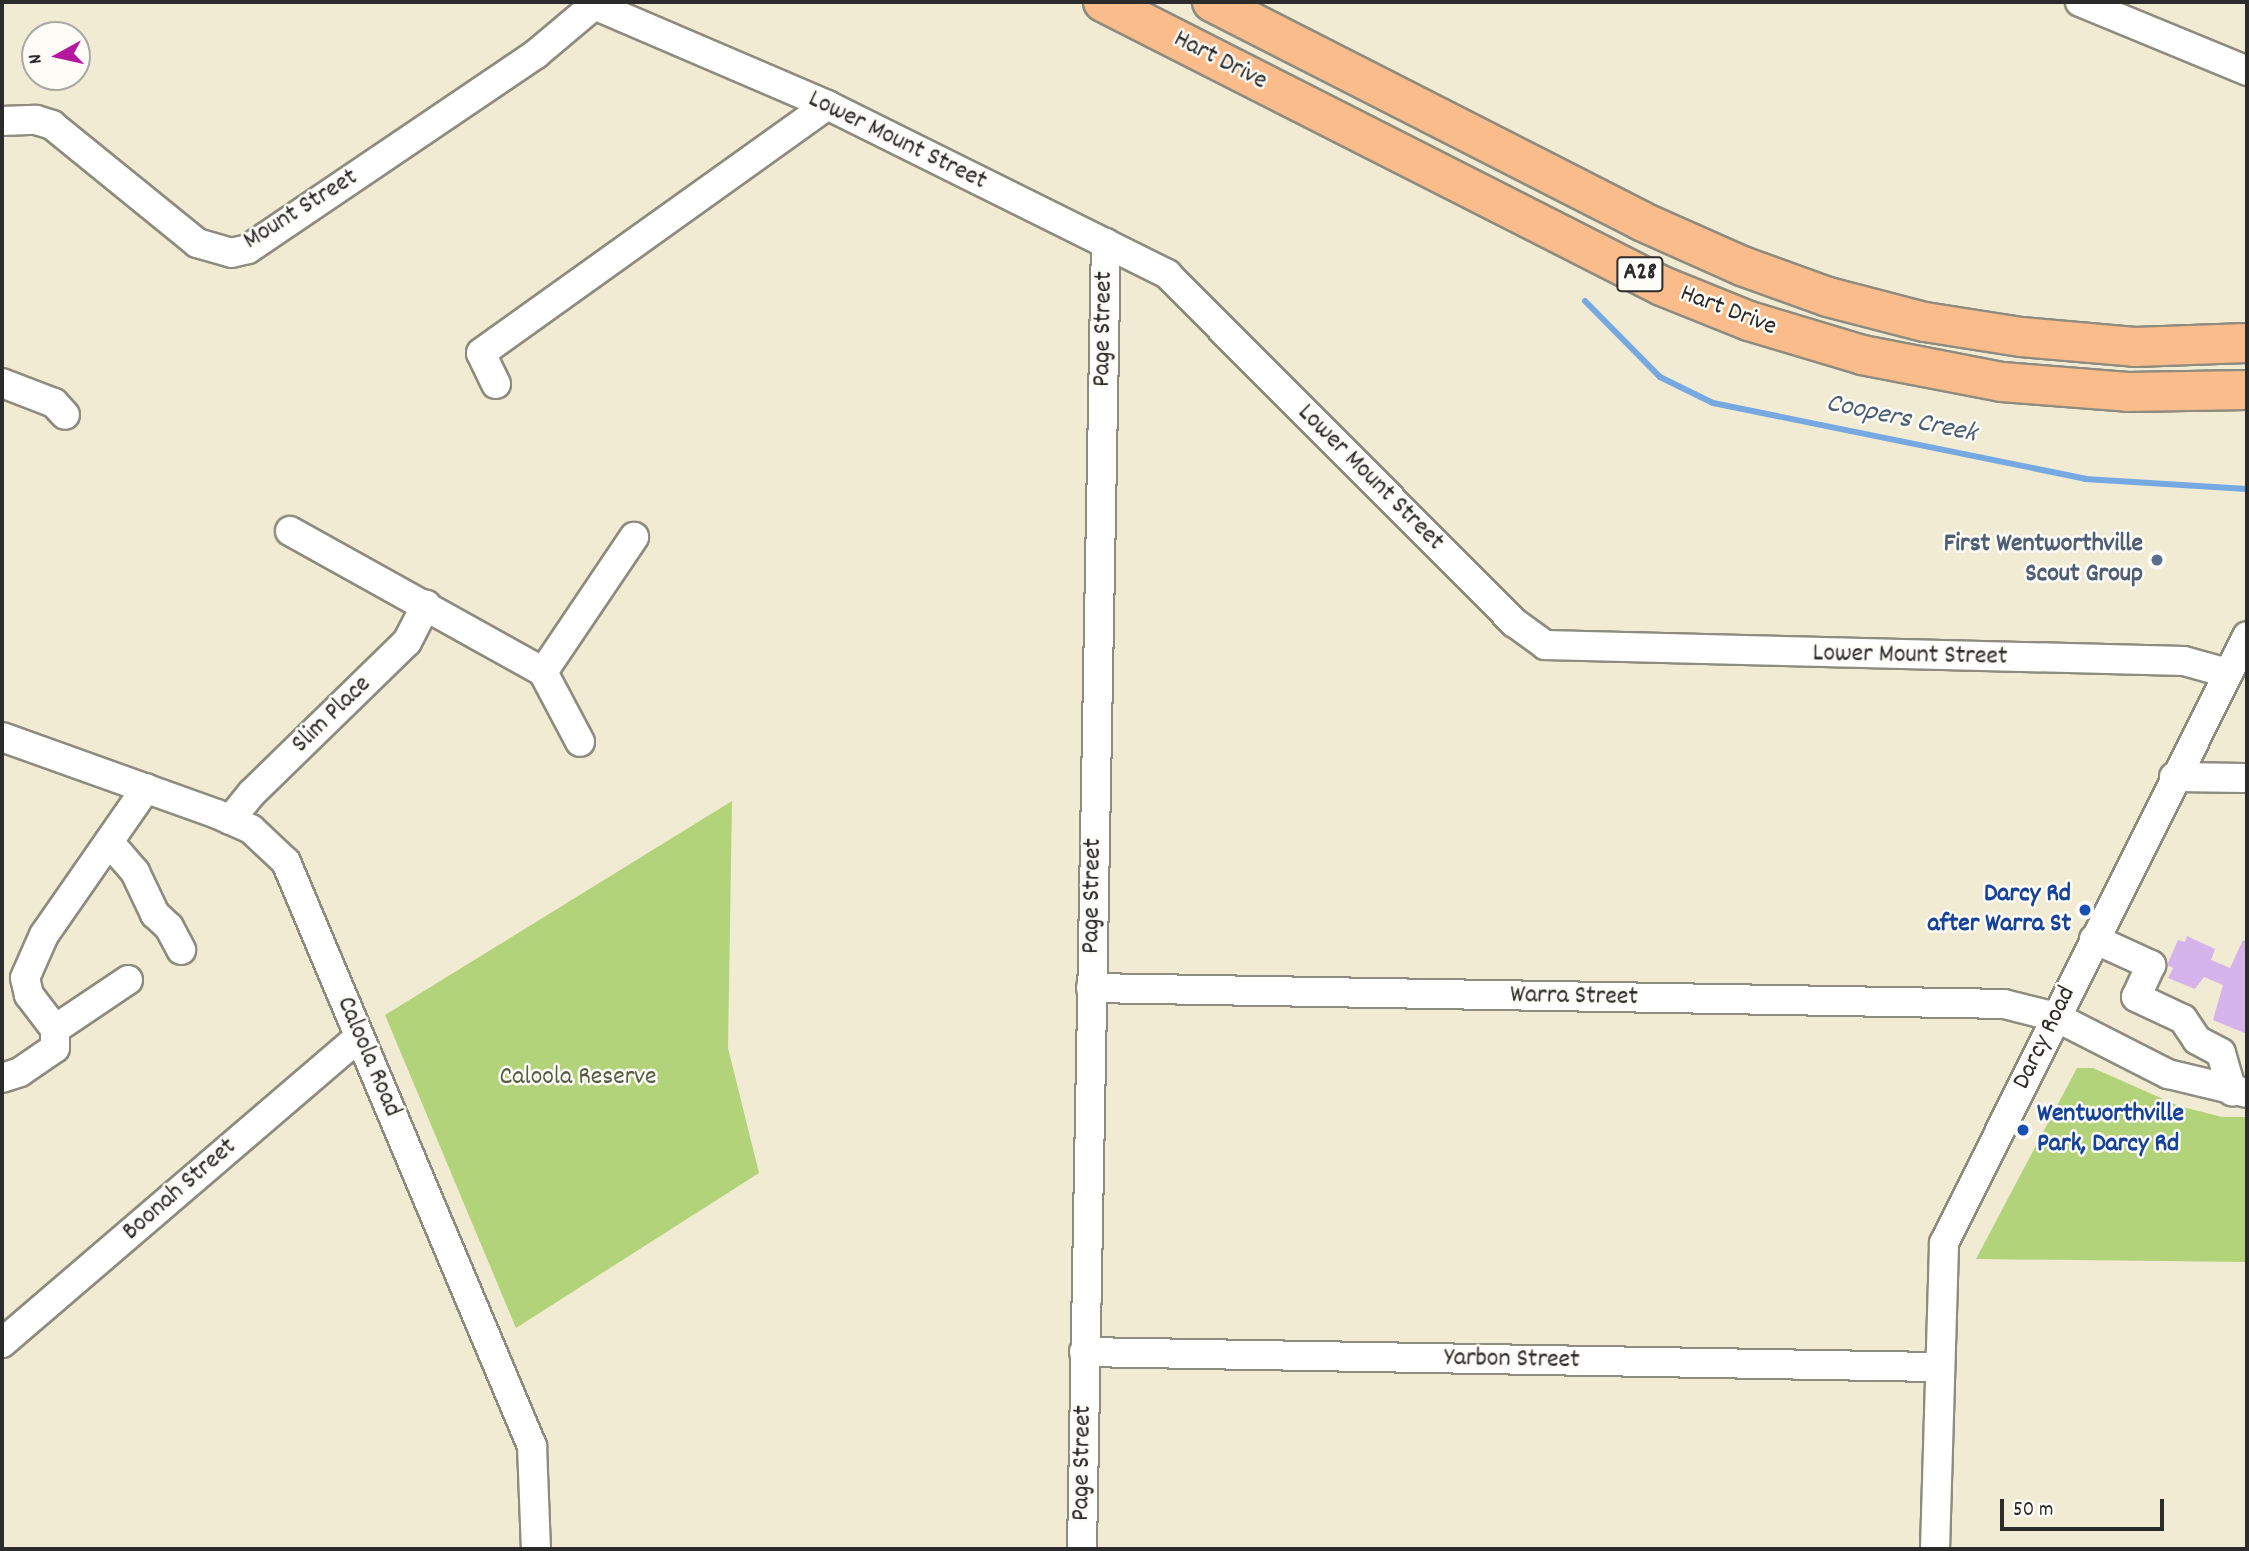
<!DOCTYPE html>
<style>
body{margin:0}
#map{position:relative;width:2249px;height:1551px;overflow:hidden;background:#f2ebd3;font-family:Dekko,sans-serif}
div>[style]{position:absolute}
.green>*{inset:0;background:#b3d37a}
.stream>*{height:6px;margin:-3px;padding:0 3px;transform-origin:3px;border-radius:3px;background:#76a9e2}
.building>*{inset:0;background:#d5b4ec}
.roads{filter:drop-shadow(2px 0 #8e8b7f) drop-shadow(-2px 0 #8e8b7f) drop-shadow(0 2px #8e8b7f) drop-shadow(0 -2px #8e8b7f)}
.minor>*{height:28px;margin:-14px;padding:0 14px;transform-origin:14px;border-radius:14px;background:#fff}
.highway>*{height:38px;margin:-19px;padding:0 19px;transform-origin:19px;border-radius:19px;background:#fabc8b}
.dots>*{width:19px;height:19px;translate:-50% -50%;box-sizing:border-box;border:4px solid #fdfcf7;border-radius:50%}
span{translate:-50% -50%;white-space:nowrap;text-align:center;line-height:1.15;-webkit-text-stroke:5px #fdfcf7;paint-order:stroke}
.shield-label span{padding:2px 5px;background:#fdfcf7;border:2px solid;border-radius:5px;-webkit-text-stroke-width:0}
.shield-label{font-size:24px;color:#2b2b2b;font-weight:700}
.street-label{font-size:26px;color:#2b2b2b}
.service-label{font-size:26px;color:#4e5e75;font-weight:700}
.right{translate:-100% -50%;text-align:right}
.transit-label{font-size:26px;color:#164399;font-weight:700}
.left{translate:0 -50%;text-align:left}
.park-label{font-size:26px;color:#545d43}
.water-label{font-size:28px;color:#495d74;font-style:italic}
.frame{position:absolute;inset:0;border:4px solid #2b2b2b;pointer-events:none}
.north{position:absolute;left:21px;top:21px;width:70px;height:70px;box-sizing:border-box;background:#fdfcf7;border:2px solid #a9a8a5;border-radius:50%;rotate:262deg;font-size:19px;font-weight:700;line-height:28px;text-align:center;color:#2b2b2b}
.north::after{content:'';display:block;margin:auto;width:24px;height:32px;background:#b5179e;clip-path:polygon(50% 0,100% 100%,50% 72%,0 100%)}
.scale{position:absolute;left:2000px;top:1499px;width:164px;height:32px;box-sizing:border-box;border:4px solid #2b2b2b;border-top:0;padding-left:9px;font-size:21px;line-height:24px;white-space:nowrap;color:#2b2b2b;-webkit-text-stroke:5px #fdfcf7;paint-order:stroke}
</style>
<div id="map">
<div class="green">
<div style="clip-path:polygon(732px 801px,728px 1048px,759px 1173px,516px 1328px,385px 1015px)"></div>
<div style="clip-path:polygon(2077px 1068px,2093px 1068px,2179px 1106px,2222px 1117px,2247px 1117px,2246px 1262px,1976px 1259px)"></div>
</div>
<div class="stream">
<div style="left:1585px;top:301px;width:107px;rotate:45.4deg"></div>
<div style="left:1660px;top:377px;width:59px;rotate:26.1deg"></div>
<div style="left:1713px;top:403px;width:380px;rotate:11.5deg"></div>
<div style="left:2085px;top:479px;width:162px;rotate:3.5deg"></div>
</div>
<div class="building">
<div style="clip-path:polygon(2187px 936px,2215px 949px,2211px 960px,2230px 968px,2243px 940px,2247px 942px,2247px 1034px,2213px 1020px,2223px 985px,2204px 977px,2195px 989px,2168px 978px,2173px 968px,2167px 965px,2178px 940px,2185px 942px)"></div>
</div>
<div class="roads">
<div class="minor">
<div style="left:587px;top:2px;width:261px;rotate:23.2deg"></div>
<div style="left:827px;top:105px;width:380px;rotate:26.4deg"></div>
<div style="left:1167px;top:274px;width:493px;rotate:45.1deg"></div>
<div style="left:1515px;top:623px;width:37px;rotate:36deg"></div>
<div style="left:1545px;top:645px;width:639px;rotate:1.43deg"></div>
<div style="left:2184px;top:661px;width:46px;rotate:15.3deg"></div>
<div style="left:2080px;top:2px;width:181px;rotate:22.4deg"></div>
<div style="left:2px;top:121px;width:34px;rotate:-2deg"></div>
<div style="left:36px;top:120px;width:17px;rotate:17deg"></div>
<div style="left:52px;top:125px;width:187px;rotate:39.1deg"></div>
<div style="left:197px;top:243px;width:35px;rotate:16deg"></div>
<div style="left:231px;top:253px;width:17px;rotate:-13deg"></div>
<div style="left:248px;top:249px;width:348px;rotate:-34.1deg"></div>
<div style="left:536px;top:54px;width:75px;rotate:-40.1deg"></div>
<div style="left:2px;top:383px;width:56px;rotate:21deg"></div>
<div style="left:54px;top:403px;width:16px;rotate:47deg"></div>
<div style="left:496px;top:384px;width:34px;rotate:-116deg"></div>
<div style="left:481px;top:353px;width:426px;rotate:-35.6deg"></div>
<div style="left:290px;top:531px;width:290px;rotate:29.1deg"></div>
<div style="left:543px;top:672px;width:79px;rotate:62.1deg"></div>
<div style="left:543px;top:672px;width:163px;rotate:-56deg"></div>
<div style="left:2px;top:737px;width:228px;rotate:19.7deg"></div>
<div style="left:217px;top:814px;width:37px;rotate:24deg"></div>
<div style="left:251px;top:829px;width:48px;rotate:43.3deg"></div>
<div style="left:286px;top:862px;width:634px;rotate:67.16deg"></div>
<div style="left:532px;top:1446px;width:103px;rotate:87.8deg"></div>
<div style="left:2174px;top:777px;width:73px;rotate:0.8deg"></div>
<div style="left:230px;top:820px;width:35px;rotate:-51deg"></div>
<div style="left:252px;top:793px;width:216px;rotate:-44.3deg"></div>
<div style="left:407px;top:642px;width:42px;rotate:-62.8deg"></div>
<div style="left:109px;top:842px;width:40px;rotate:49deg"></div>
<div style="left:135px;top:872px;width:47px;rotate:64.5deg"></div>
<div style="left:155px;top:914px;width:19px;rotate:43deg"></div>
<div style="left:169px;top:927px;width:26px;rotate:62deg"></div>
<div style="left:2094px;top:939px;width:63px;rotate:24.5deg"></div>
<div style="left:2151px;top:965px;width:35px;rotate:115deg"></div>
<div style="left:2136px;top:997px;width:52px;rotate:25.1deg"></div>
<div style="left:2183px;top:1019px;width:25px;rotate:56deg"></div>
<div style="left:2197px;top:1040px;width:27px;rotate:28deg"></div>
<div style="left:2221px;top:1053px;width:40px;rotate:74deg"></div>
<div style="left:128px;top:980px;width:88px;rotate:146.1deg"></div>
<div style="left:55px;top:1029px;width:43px;rotate:-127.4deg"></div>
<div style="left:29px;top:995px;width:17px;rotate:-103deg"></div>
<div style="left:25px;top:978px;width:47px;rotate:-66.2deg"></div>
<div style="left:44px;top:935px;width:179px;rotate:-55.2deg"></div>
<div style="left:1091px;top:988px;width:913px;rotate:1deg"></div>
<div style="left:2004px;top:1004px;width:54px;rotate:14deg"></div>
<div style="left:2056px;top:1017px;width:126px;rotate:27deg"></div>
<div style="left:2168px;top:1074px;width:81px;rotate:13.5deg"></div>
<div style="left:2px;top:1078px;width:19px;rotate:-18deg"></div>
<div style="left:20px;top:1072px;width:42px;rotate:-34.4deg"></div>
<div style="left:55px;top:1048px;width:19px;rotate:-90deg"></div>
<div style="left:2px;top:1343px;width:470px;rotate:-40.6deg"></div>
<div style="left:1084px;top:1352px;width:855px;rotate:1.01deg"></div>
<div style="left:1082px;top:1549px;width:1306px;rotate:-88.95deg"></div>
<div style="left:1935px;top:1549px;width:306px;rotate:-88.3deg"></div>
<div style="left:1944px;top:1243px;width:678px;rotate:-63.47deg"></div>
</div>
<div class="highway">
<div style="left:1103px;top:2px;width:627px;rotate:26.93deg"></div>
<div style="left:1662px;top:286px;width:94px;rotate:21.9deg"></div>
<div style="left:1749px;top:321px;width:118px;rotate:16.7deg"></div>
<div style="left:1862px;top:355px;width:143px;rotate:10.9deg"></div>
<div style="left:2002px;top:382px;width:126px;rotate:4.5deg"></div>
<div style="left:2128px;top:392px;width:119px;rotate:-1deg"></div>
<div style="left:1212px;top:2px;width:482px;rotate:27deg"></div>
<div style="left:1641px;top:221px;width:111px;rotate:24deg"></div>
<div style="left:1742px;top:266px;width:91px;rotate:19.8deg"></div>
<div style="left:1828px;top:297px;width:100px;rotate:14.5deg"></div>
<div style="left:1925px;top:322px;width:97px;rotate:8.9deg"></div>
<div style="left:2021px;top:337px;width:114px;rotate:5deg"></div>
<div style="left:2135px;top:347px;width:112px;rotate:-2deg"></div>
</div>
</div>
<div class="dots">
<div style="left:2157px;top:560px;background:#5c6f8a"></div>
<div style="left:2085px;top:910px;background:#1a4fb4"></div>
<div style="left:2023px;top:1130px;background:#1a4fb4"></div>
</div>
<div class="shield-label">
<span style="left:1640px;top:274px">A28</span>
</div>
<div class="street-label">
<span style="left:1220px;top:61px;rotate:27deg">Hart Drive</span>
<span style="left:897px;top:141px;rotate:26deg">Lower Mount Street</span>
<span style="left:301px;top:210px;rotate:-32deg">Mount Street</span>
<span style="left:1728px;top:311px;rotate:21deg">Hart Drive</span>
<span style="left:1104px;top:329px;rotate:-89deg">Page Street</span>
<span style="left:1370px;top:478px;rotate:45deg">Lower Mount Street</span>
<span style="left:1910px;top:656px;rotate:1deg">Lower Mount Street</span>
<span style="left:332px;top:715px;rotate:-44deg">Slim Place</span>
<span style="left:1093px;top:896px;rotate:-89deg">Page Street</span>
<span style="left:1574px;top:997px;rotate:1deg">Warra Street</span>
<span style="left:2045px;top:1038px;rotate:-64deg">Darcy Road</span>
<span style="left:368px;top:1057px;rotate:67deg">Caloola Road</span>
<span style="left:180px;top:1190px;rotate:-41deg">Boonah Street</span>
<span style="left:1512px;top:1360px;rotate:1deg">Yarbon Street</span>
<span style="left:1083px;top:1463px;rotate:-89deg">Page Street</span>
</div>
<div class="service-label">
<span class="right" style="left:2143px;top:560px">First Wentworthville<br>Scout Group</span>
</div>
<div class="transit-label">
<span class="right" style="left:2071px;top:910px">Darcy Rd<br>after Warra St</span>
<span class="left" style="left:2037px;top:1130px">Wentworthville<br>Park, Darcy Rd</span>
</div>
<div class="park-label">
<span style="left:578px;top:1078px">Caloola Reserve</span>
</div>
<div class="water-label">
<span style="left:1901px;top:420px;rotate:12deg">Coopers Creek</span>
</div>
<div class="frame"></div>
<div class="north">N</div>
<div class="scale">50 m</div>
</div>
